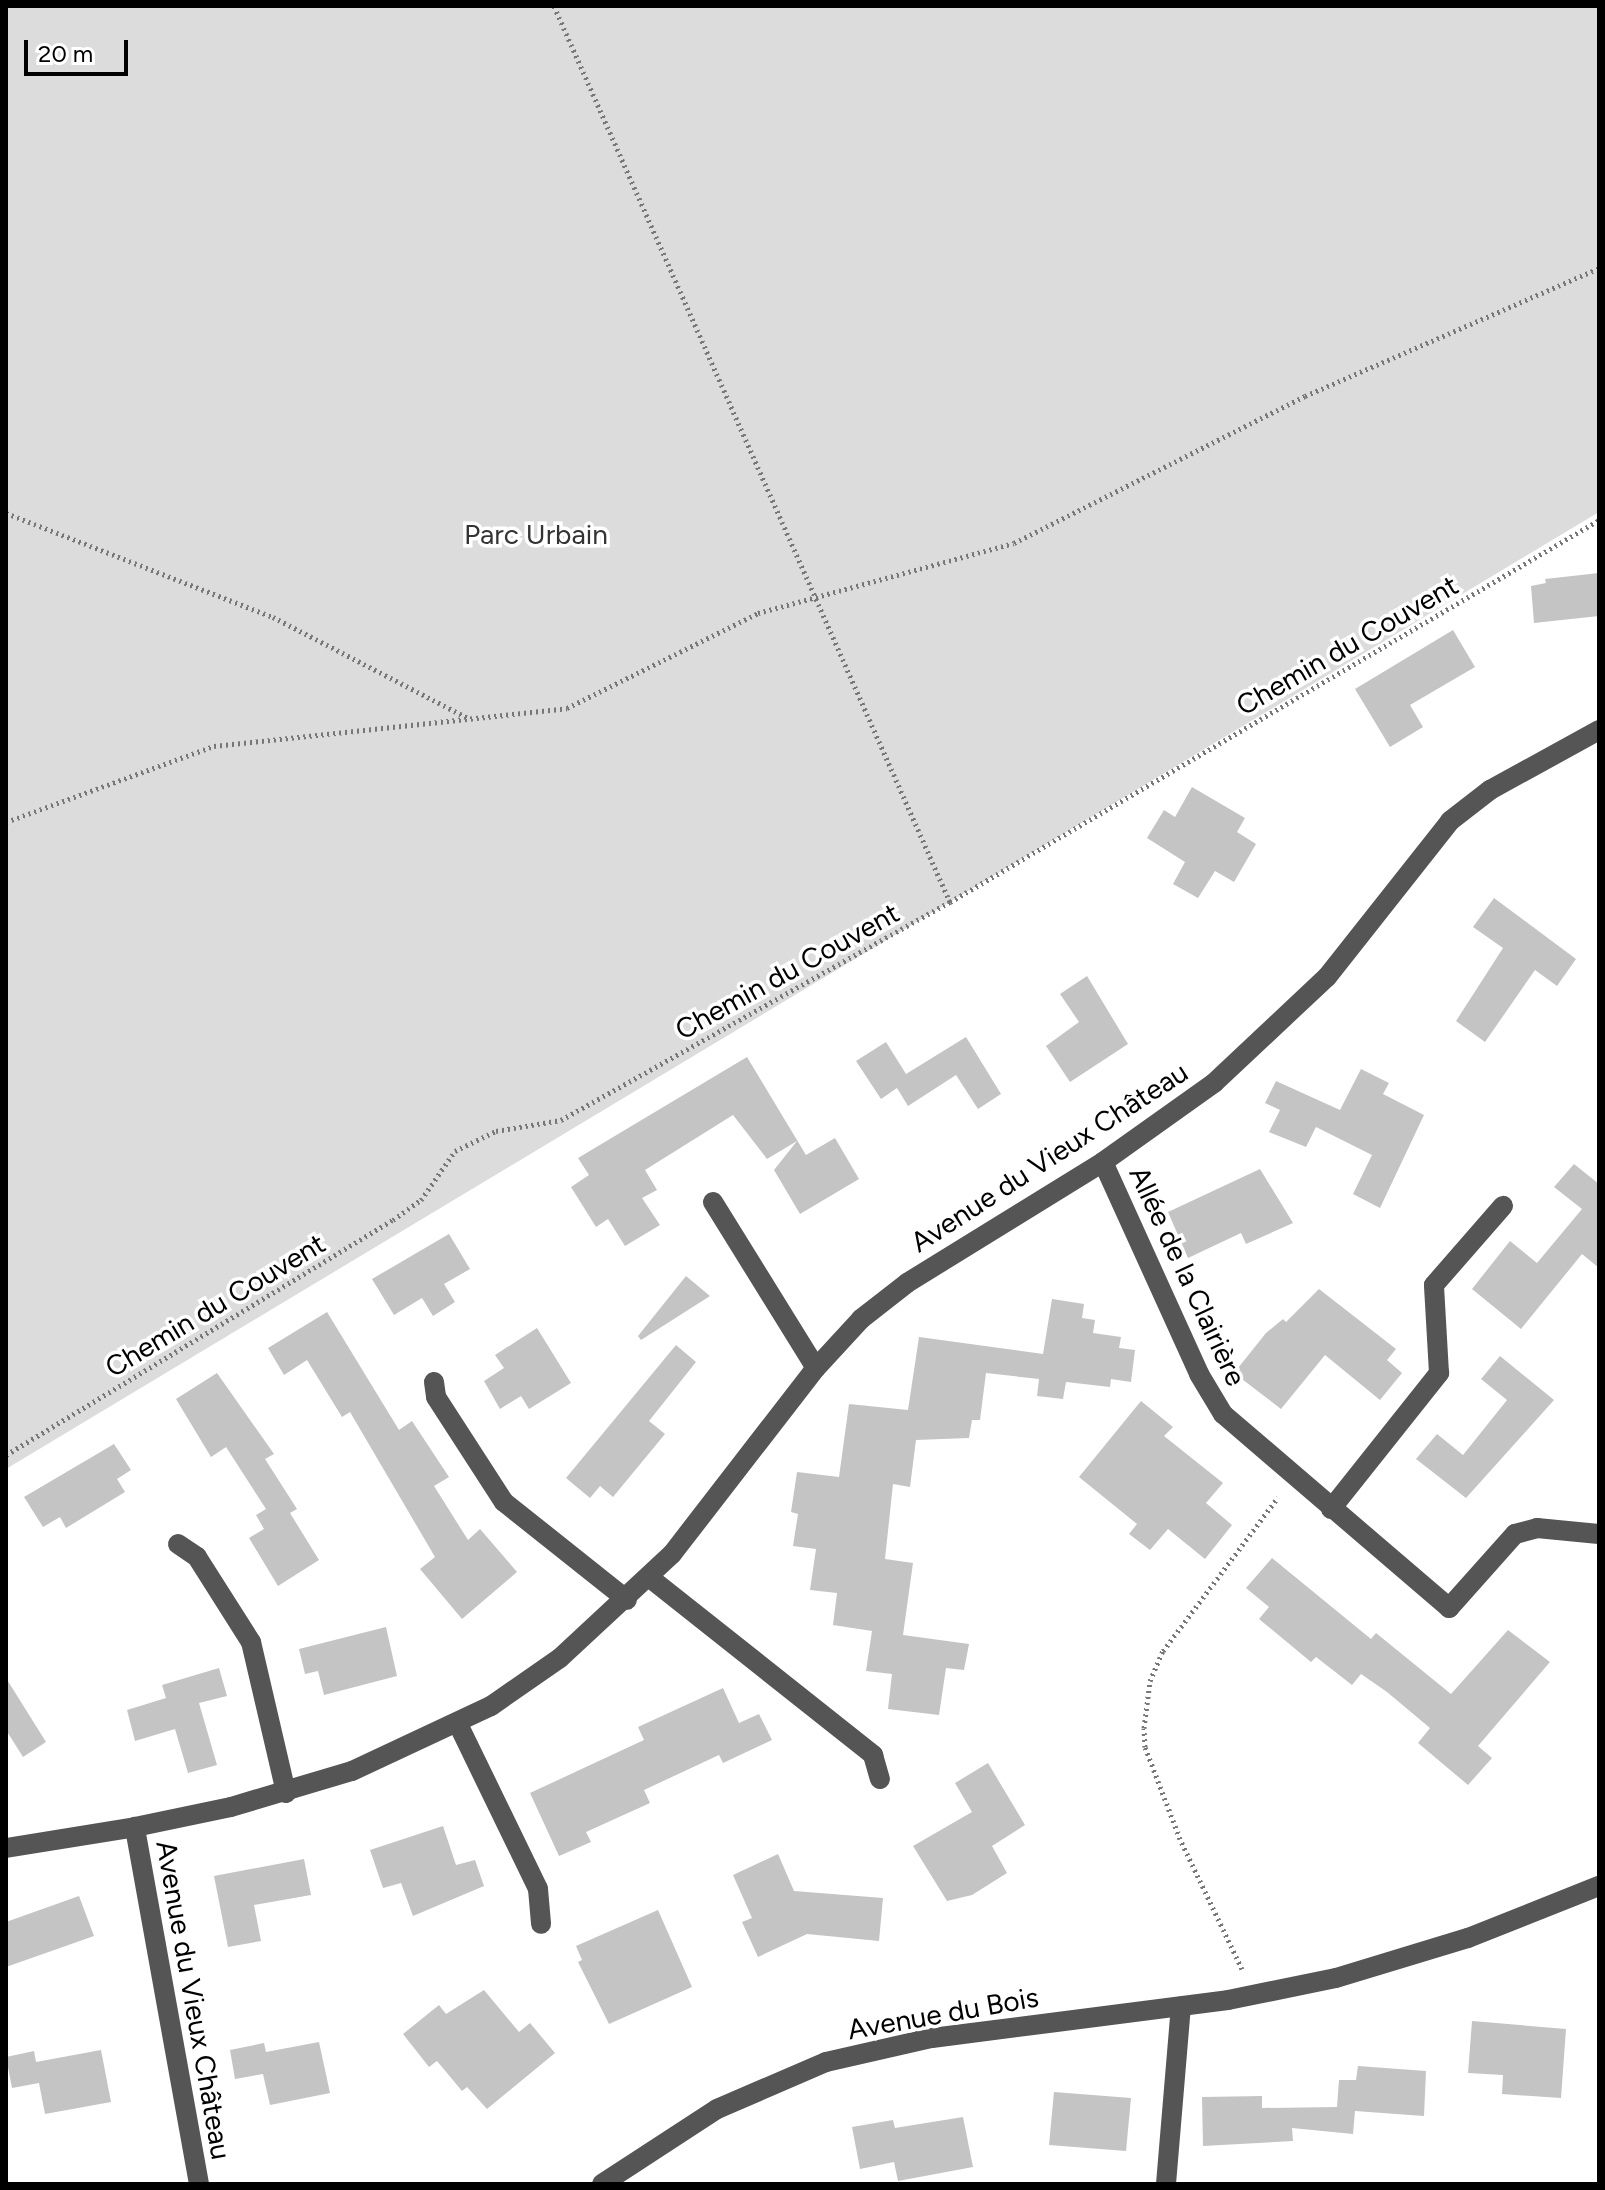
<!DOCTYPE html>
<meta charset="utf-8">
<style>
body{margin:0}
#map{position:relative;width:1605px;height:2190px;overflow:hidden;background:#fff;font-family:Figtree,sans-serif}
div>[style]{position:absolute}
.green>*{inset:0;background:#dcdcdc}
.building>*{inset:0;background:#c4c4c4}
.path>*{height:5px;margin-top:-2.5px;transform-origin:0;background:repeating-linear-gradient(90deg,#777 0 2px,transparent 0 6px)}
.minor>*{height:20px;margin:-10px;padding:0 10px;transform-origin:10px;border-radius:10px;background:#555}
span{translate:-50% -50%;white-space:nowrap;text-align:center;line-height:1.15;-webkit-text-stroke:7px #fff;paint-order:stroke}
.park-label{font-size:28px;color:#333}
.street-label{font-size:28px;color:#000}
.frame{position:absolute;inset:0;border:8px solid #000;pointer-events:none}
.scale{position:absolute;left:24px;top:40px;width:104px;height:36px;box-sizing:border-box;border:4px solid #000;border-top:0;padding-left:10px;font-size:24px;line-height:28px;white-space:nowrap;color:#000;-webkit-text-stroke:6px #fff;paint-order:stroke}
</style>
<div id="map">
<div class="green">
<div style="clip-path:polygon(6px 6px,1599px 6px,1599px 512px,6px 1469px)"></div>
</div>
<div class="building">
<div style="clip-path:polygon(1599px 573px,1599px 616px,1534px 623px,1531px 586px,1546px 583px,1545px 579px)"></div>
<div style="clip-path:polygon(1453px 630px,1475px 667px,1410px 705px,1423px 727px,1390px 747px,1355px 689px)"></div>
<div style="clip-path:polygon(1192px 787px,1245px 818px,1237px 832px,1256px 844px,1234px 882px,1215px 871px,1198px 898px,1173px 884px,1185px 862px,1147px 838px,1164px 810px,1175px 817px)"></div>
<div style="clip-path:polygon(1494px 898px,1576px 959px,1557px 986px,1535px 970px,1485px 1042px,1456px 1021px,1503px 948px,1473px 927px)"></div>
<div style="clip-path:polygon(1087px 976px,1128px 1044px,1070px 1082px,1046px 1046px,1079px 1022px,1060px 994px)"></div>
<div style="clip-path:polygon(966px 1037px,1001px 1094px,978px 1109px,956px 1075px,908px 1106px,897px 1088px,881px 1099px,856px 1061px,886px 1042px,906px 1074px)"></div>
<div style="clip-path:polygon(747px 1057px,806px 1155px,835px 1138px,859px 1179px,800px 1214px,774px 1170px,797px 1141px,767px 1159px,733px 1115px,645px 1170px,657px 1190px,642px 1198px,660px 1225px,625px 1246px,608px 1219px,596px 1227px,571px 1187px,589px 1175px,578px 1158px)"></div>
<div style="clip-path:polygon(1361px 1069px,1389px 1083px,1383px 1094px,1424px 1115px,1380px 1208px,1353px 1194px,1372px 1155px,1316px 1127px,1306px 1147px,1269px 1132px,1280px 1110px,1265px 1103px,1276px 1081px,1340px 1110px)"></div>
<div style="clip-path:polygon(1574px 1164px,1599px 1184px,1599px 1268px,1582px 1254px,1521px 1329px,1472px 1289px,1510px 1241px,1537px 1263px,1582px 1209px,1554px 1187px)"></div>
<div style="clip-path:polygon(1260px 1169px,1293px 1223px,1246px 1244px,1241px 1233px,1188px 1258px,1168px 1212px)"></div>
<div style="clip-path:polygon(449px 1234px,470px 1269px,444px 1284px,455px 1302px,433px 1316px,422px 1298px,394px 1315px,372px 1279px)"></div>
<div style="clip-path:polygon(686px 1276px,710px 1296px,641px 1340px,638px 1336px)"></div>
<div style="clip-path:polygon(1319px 1289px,1396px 1349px,1387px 1360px,1402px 1373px,1380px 1400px,1325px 1355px,1281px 1409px,1234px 1373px,1266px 1333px,1283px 1319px,1286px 1322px)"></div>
<div style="clip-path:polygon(1052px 1299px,1084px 1304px,1082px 1318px,1095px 1320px,1093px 1333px,1121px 1337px,1119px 1348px,1135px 1350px,1131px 1382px,1111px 1379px,1110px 1387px,1066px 1382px,1063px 1399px,1037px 1396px,1039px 1379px,986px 1373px,980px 1420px,972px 1420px,969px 1438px,916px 1440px,910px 1487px,893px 1484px,885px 1559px,913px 1563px,903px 1635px,969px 1644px,964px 1670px,946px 1668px,939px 1715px,888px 1709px,892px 1674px,866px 1671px,872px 1631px,833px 1625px,837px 1593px,810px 1590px,816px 1549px,793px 1546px,798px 1514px,791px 1512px,797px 1472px,839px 1477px,849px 1404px,908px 1410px,919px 1337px,1043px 1354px)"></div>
<div style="clip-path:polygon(327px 1312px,399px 1430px,412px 1421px,449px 1477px,434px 1486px,468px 1540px,480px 1529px,517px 1572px,462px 1619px,420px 1569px,435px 1557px,350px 1412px,342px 1417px,307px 1360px,284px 1375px,268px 1348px)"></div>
<div style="clip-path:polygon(537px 1328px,571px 1383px,529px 1409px,521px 1396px,500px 1409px,484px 1381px,504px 1368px,495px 1355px)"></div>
<div style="clip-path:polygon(676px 1345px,696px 1362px,649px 1421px,665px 1434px,613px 1497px,600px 1486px,590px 1498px,566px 1478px)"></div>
<div style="clip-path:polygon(1500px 1356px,1554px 1400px,1466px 1498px,1416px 1459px,1437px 1434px,1463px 1455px,1507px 1400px,1481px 1379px)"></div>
<div style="clip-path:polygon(217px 1373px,274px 1454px,265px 1459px,297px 1509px,290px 1513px,319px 1560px,278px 1586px,249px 1538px,264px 1529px,256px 1515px,266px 1509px,226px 1447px,211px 1457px,176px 1399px)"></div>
<div style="clip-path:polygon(1141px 1401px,1173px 1427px,1164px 1436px,1223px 1483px,1206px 1503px,1232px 1525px,1205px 1559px,1168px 1529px,1150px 1550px,1129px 1534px,1137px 1524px,1079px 1477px)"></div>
<div style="clip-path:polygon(114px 1444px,131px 1470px,117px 1479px,125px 1492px,66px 1528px,60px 1517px,43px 1527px,24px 1497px)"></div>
<div style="clip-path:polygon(1272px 1558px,1371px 1639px,1376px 1633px,1451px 1694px,1508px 1630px,1550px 1662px,1478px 1746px,1492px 1758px,1468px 1785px,1418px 1743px,1430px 1728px,1387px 1692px,1361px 1674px,1352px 1685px,1316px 1657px,1311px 1662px,1259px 1619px,1269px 1607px,1246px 1588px)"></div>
<div style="clip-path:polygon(386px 1627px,397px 1676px,324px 1695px,318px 1671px,305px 1674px,299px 1649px)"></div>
<div style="clip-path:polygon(219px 1668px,227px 1696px,199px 1703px,217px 1765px,188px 1773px,175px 1729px,135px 1741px,127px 1710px,166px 1698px,162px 1685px)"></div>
<div style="clip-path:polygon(6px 1678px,46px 1742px,23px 1757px,6px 1730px)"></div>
<div style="clip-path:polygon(723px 1688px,739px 1723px,759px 1714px,772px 1740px,723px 1763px,719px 1755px,644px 1790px,650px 1803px,586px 1832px,591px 1842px,559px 1856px,530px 1793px,644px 1740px,638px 1727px)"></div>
<div style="clip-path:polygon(988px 1763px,1025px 1825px,992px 1846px,1007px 1873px,972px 1895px,947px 1901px,913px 1846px,972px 1812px,955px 1783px)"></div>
<div style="clip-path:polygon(443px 1826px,456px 1865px,475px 1860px,484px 1886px,413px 1916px,401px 1883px,383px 1888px,370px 1850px)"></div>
<div style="clip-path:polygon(778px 1854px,794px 1891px,883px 1898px,879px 1941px,807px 1934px,758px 1957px,742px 1922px,752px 1918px,733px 1875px)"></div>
<div style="clip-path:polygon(304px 1859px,311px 1895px,254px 1905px,261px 1941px,228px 1947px,214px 1876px)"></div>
<div style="clip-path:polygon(79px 1896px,94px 1936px,6px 1967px,6px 1922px)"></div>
<div style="clip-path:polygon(658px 1910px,692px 1987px,609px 2024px,578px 1962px,582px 1960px,576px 1946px)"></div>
<div style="clip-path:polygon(484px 1990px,519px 2032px,530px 2023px,555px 2053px,487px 2109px,467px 2087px,462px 2091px,437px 2061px,429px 2067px,403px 2034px,439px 2005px,446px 2014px)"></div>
<div style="clip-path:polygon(1472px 2021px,1566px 2029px,1561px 2098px,1502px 2094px,1503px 2075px,1468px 2073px)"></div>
<div style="clip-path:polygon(319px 2042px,330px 2093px,270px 2105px,263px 2074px,235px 2079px,230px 2050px,264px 2043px,266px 2052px)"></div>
<div style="clip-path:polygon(101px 2050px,111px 2102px,45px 2114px,39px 2083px,12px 2088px,6px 2057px,34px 2051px,36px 2062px)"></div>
<div style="clip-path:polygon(1358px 2066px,1426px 2071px,1424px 2116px,1355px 2111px,1353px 2134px,1292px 2128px,1293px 2141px,1203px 2146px,1202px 2097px,1262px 2096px,1262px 2108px,1337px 2107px,1339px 2080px,1356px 2080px)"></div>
<div style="clip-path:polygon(1054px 2092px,1131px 2098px,1126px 2151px,1049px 2145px)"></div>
<div style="clip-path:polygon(963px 2117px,973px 2167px,898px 2181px,894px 2162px,860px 2169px,852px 2127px,893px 2120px,895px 2128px)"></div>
</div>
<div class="path">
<div style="left:554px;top:6px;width:980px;rotate:66.16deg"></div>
<div style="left:6px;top:513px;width:287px;rotate:21.3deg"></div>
<div style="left:273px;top:617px;width:220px;rotate:27.4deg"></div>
<div style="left:6px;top:822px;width:221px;rotate:-20.1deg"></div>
<div style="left:214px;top:746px;width:355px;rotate:-6.1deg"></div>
<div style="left:567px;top:708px;width:213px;rotate:-26.4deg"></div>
<div style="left:758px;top:613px;width:265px;rotate:-15.3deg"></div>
<div style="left:1014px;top:543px;width:326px;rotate:-26.8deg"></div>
<div style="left:1305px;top:396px;width:321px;rotate:-23.5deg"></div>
<div style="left:6px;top:1455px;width:453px;rotate:-31.3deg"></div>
<div style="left:393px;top:1220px;width:34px;rotate:-36deg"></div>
<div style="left:421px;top:1200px;width:60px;rotate:-55.2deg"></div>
<div style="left:455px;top:1151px;width:46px;rotate:-26deg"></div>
<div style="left:496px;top:1131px;width:66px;rotate:-9.6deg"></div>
<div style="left:561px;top:1120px;width:446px;rotate:-29.3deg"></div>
<div style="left:950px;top:902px;width:753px;rotate:-30.48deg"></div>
<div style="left:1242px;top:1969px;width:144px;rotate:-115.5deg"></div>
<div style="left:1180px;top:1839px;width:98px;rotate:-110.8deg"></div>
<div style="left:1145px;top:1747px;width:19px;rotate:-93deg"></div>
<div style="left:1144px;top:1728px;width:47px;rotate:-82.7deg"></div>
<div style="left:1150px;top:1681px;width:33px;rotate:-67deg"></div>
<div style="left:1163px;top:1651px;width:192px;rotate:-53.2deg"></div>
</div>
<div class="minor">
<div style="left:1103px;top:1162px;width:233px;rotate:65.6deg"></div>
<div style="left:1199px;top:1374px;width:47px;rotate:59deg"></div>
<div style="left:1223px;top:1414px;width:298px;rotate:40.6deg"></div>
<div style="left:1449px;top:1608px;width:99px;rotate:-48.3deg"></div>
<div style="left:1515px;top:1534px;width:23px;rotate:-15deg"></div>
<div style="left:1537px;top:1528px;width:62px;rotate:5.5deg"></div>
<div style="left:713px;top:1202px;width:195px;rotate:58.2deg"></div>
<div style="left:434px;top:1382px;width:15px;rotate:82deg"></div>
<div style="left:436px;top:1397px;width:125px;rotate:57.1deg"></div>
<div style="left:504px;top:1502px;width:157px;rotate:38.5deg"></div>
<div style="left:1331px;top:1509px;width:174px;rotate:-51.5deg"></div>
<div style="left:1439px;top:1373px;width:88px;rotate:-93.3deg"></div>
<div style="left:1434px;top:1285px;width:105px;rotate:-48.9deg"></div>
<div style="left:178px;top:1544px;width:23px;rotate:34deg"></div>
<div style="left:197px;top:1557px;width:101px;rotate:57.6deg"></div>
<div style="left:251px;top:1642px;width:155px;rotate:76.9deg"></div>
<div style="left:650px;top:1578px;width:285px;rotate:38.4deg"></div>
<div style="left:873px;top:1755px;width:25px;rotate:74deg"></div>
<div style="left:458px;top:1724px;width:183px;rotate:64.1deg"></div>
<div style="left:538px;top:1889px;width:35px;rotate:85deg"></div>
<div style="left:6px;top:1848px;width:131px;rotate:-9.2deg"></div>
<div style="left:199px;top:2184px;width:363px;rotate:-100.2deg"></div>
<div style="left:135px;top:1827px;width:98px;rotate:-11.8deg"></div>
<div style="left:231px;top:1807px;width:126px;rotate:-16.6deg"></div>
<div style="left:352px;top:1771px;width:153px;rotate:-25.1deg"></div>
<div style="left:491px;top:1706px;width:84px;rotate:-34.8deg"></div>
<div style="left:560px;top:1658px;width:153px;rotate:-42.9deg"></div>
<div style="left:672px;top:1554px;width:235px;rotate:-52.3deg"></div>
<div style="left:816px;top:1368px;width:67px;rotate:-47.4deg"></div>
<div style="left:861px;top:1319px;width:58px;rotate:-38deg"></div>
<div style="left:907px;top:1283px;width:230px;rotate:-31.7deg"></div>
<div style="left:1103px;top:1162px;width:136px;rotate:-35.4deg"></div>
<div style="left:1214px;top:1083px;width:155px;rotate:-43.2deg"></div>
<div style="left:1327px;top:977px;width:199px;rotate:-51.7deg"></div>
<div style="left:1450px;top:821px;width:51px;rotate:-37.8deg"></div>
<div style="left:1490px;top:790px;width:124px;rotate:-28.8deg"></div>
<div style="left:602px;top:2184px;width:137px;rotate:-33.1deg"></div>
<div style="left:717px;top:2109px;width:119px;rotate:-23.3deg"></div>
<div style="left:826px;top:2062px;width:109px;rotate:-12.8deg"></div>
<div style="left:932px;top:2038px;width:298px;rotate:-7.3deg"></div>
<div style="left:1228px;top:2000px;width:110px;rotate:-11.5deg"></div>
<div style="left:1336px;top:1978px;width:138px;rotate:-16.9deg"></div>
<div style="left:1468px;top:1938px;width:141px;rotate:-21.7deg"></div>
<div style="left:1166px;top:2184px;width:178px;rotate:-85.2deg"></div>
</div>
<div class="park-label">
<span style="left:536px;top:534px">Parc Urbain</span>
</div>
<div class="street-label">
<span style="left:1347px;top:645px;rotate:-30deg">Chemin du Couvent</span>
<span style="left:787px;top:971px;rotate:-29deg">Chemin du Couvent</span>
<span style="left:1049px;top:1157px;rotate:-33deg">Avenue du Vieux Château</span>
<span style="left:1188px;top:1276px;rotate:65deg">Allée de la Clairière</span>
<span style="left:215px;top:1305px;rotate:-31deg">Chemin du Couvent</span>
<span style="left:194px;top:2000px;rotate:80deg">Avenue du Vieux Château</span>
<span style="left:943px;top:2013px;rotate:-10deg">Avenue du Bois</span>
</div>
<div class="frame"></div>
<div class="scale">20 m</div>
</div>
